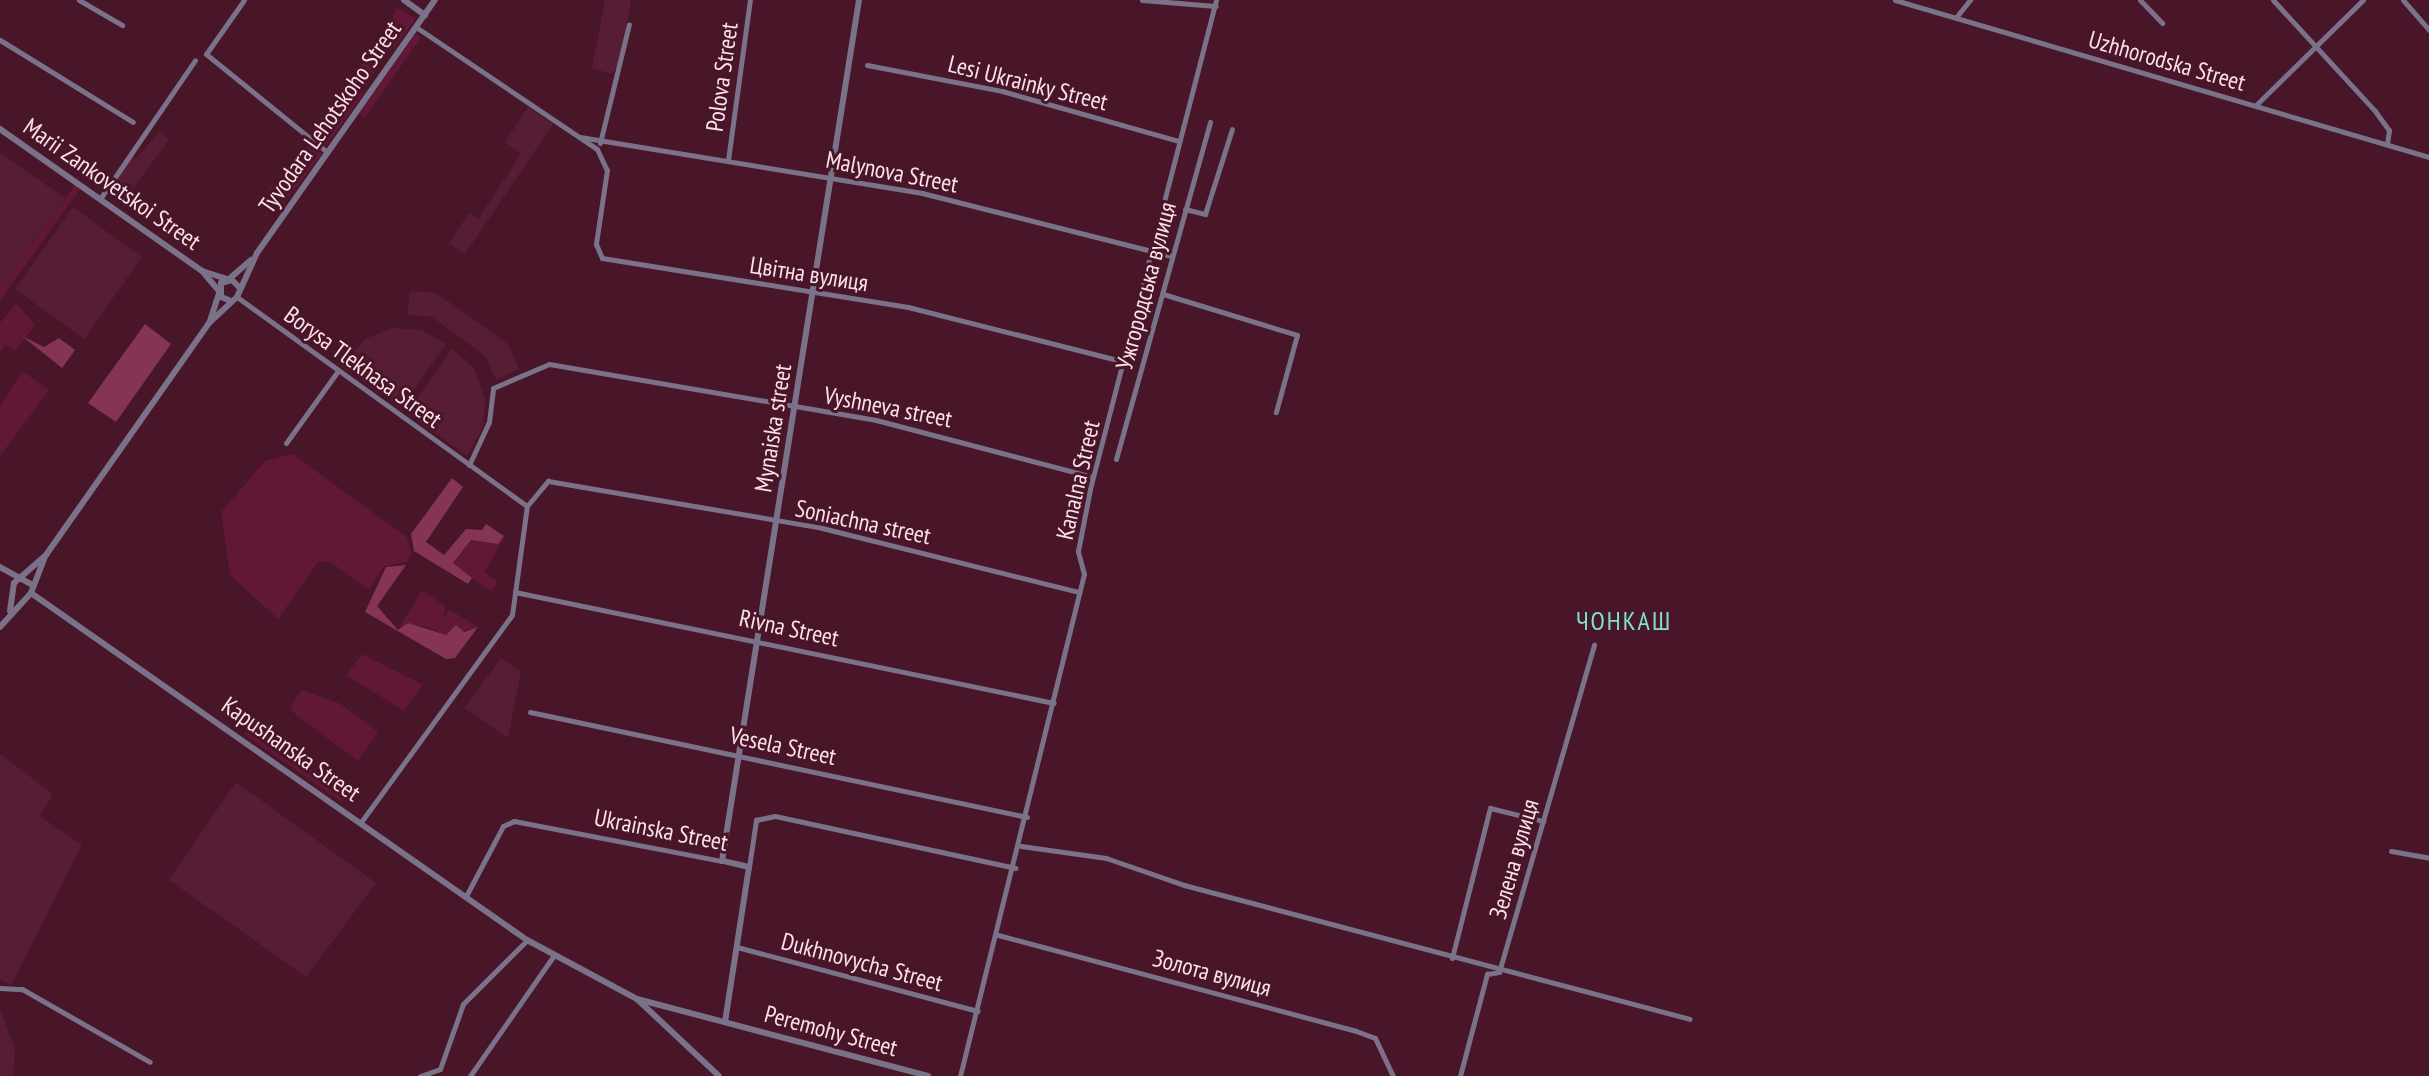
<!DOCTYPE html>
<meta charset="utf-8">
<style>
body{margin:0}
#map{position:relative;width:2429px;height:1076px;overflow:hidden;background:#481529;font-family:"PT Sans Narrow",sans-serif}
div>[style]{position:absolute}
.built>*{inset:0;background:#571d34}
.green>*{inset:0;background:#601836}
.forest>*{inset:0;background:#853453}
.minor>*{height:5px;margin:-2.5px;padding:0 2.5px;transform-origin:2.5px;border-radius:2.5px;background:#797289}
.tertiary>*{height:6px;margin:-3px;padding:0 3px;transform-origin:3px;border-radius:3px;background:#797289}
span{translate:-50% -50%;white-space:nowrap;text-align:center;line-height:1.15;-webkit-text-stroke:6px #481529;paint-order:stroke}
.street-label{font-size:24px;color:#fce0e8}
.neighbourhood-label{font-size:26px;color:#7de2cd;letter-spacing:2px}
</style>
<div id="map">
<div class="built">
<div style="clip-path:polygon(605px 0,631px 0,620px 63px,611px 74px,592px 68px)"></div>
<div style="clip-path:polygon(528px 107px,553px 124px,465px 254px,449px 243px,469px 213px,478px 219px,521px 154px,505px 142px)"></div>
<div style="clip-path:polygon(159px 132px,169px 140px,125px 199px,118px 198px,111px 189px,132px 155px,136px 159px)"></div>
<div style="clip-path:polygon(0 153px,65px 198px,0 288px)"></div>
<div style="clip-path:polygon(73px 207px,142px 257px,84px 339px,15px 289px)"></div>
<div style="clip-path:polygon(409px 291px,436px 293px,508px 344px,519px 369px,496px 380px,485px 356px,432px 317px,408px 315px)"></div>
<div style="clip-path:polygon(392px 328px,422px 330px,446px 344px,401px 408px,341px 366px,365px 339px)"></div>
<div style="clip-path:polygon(452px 349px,474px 368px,485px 400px,483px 427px,467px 456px,407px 413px)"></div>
<div style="clip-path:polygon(501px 658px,521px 672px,508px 738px,464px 708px)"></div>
<div style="clip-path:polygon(0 754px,53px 794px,40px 816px,82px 845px,11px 985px,0 979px)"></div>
<div style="clip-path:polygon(236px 782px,376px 883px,306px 977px,169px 880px)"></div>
<div style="clip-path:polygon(0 1009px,15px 1048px,13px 1076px,0 1076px)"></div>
</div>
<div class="green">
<div style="clip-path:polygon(397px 8px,416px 18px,395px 47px,390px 44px,366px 87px,352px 76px,384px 37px)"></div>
<div style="clip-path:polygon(416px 33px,421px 37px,365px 118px,359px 114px)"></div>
<div style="clip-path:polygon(347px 82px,364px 93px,346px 119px,319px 123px,344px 121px,325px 147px,310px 133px)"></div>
<div style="clip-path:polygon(311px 142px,322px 154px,283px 204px,267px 193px,272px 185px,280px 187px)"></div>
<div style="clip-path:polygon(75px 185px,80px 189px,0 301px,0 288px)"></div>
<div style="clip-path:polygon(16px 303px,35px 325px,15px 351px,6px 344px,0 352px,0 323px)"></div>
<div style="clip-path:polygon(22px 371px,49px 390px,0 456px,0 407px)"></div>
<div style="clip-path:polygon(292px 454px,407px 537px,411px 553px,408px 562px,384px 566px,369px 590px,332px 563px,319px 561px,278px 619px,230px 575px,221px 512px,265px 461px)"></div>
<div style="clip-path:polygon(505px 537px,484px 572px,498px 582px,491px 592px,453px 564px,471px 540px,497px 544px)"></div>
<div style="clip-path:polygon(422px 590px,445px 606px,444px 618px,450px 610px,478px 627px,446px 635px,423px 626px,398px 630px)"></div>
<div style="clip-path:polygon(362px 654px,423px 685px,404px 711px,346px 675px)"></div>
<div style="clip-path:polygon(302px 690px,341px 704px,378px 732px,358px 761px,296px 715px,290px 707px)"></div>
<div style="clip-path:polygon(254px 719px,274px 734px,273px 742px,286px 750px,292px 745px,314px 760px,309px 768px,337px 788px,343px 803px,244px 734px)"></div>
</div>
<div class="forest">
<div style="clip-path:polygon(145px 324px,171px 344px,116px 422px,88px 403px)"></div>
<div style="clip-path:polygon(22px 336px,44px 347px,59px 338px,75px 350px,62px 368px)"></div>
<div style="clip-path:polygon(452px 478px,463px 487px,426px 542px,444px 555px,466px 529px,482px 530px,486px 524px,504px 536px,498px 544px,471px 540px,453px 563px,472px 578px,468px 584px,414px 551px,411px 534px)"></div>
<div style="clip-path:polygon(406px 565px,377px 606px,398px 630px,408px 623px,446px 635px,456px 625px,464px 632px,478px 627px,455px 658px,446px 659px,365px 612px,386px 567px)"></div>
</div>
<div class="minor">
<div style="left:79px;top:0;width:50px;rotate:30.2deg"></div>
<div style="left:244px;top:0;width:66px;rotate:125.1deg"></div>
<div style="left:206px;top:54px;width:156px;rotate:39deg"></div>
<div style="left:1142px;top:0;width:74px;rotate:4.6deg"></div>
<div style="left:1895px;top:0;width:557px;rotate:16.38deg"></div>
<div style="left:2140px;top:0;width:32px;rotate:46deg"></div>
<div style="left:2273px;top:0;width:151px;rotate:47.4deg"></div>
<div style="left:2375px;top:111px;width:24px;rotate:54deg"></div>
<div style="left:2389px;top:130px;width:14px;rotate:98deg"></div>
<div style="left:2403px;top:0;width:40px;rotate:49deg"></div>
<div style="left:1957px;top:16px;width:21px;rotate:-51deg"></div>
<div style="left:416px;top:27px;width:218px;rotate:34deg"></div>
<div style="left:597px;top:149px;width:23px;rotate:65deg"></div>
<div style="left:607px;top:170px;width:75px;rotate:98.5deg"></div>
<div style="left:596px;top:244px;width:15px;rotate:67deg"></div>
<div style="left:602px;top:258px;width:310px;rotate:9.1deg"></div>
<div style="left:908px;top:307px;width:221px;rotate:14.2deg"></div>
<div style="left:0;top:40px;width:156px;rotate:31.7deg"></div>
<div style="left:867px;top:65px;width:137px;rotate:10.9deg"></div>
<div style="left:1002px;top:91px;width:184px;rotate:15.8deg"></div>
<div style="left:2256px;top:105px;width:150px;rotate:-44.5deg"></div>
<div style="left:580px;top:137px;width:347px;rotate:9.3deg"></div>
<div style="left:922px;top:193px;width:257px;rotate:14.2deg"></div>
<div style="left:600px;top:143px;width:122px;rotate:-76.3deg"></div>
<div style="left:728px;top:160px;width:162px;rotate:-82.2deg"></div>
<div style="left:100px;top:199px;width:168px;rotate:-55.6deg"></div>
<div style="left:1185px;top:209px;width:21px;rotate:14deg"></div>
<div style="left:1205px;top:214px;width:89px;rotate:-72.4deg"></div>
<div style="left:1163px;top:294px;width:140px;rotate:17deg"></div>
<div style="left:1297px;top:335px;width:80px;rotate:105.3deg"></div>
<div style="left:237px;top:297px;width:357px;rotate:35.8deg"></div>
<div style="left:286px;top:443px;width:89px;rotate:-54.2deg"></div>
<div style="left:1116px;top:459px;width:350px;rotate:-74.4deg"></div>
<div style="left:469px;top:465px;width:47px;rotate:-65.1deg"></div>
<div style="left:489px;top:422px;width:34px;rotate:-83deg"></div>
<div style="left:493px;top:388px;width:61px;rotate:-23.2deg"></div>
<div style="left:549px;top:364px;width:332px;rotate:9.7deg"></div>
<div style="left:876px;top:420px;width:224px;rotate:14.7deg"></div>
<div style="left:515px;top:592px;width:550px;rotate:11.64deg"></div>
<div style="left:530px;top:712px;width:508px;rotate:11.93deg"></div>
<div style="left:361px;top:822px;width:256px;rotate:-53.9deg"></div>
<div style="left:512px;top:615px;width:110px;rotate:-82.2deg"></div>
<div style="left:527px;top:506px;width:33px;rotate:-50deg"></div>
<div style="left:548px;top:481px;width:278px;rotate:9.7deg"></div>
<div style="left:822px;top:528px;width:265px;rotate:14deg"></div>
<div style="left:1021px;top:846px;width:86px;rotate:8deg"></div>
<div style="left:1106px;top:858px;width:83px;rotate:19.1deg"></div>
<div style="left:1184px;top:885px;width:523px;rotate:14.83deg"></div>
<div style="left:2391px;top:851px;width:39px;rotate:10deg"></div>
<div style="left:749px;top:867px;width:48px;rotate:-81.5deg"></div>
<div style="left:756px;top:820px;width:19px;rotate:-12deg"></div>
<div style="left:775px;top:816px;width:246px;rotate:12.2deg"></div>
<div style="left:466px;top:896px;width:79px;rotate:-62.1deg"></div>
<div style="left:503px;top:826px;width:12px;rotate:-24deg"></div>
<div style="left:514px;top:821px;width:212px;rotate:10.9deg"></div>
<div style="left:998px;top:935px;width:371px;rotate:15deg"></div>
<div style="left:1356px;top:1031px;width:20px;rotate:20deg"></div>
<div style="left:1375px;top:1038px;width:42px;rotate:64.7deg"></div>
<div style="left:737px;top:947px;width:249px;rotate:14.9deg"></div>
<div style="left:1452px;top:958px;width:155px;rotate:-75.8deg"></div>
<div style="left:1490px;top:808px;width:55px;rotate:13.8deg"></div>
<div style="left:0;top:988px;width:22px;rotate:3deg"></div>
<div style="left:22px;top:989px;width:147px;rotate:29.7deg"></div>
<div style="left:420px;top:1076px;width:21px;rotate:-19deg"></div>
<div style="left:440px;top:1069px;width:69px;rotate:-70.5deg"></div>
<div style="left:463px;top:1004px;width:91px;rotate:-45deg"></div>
<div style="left:470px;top:1076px;width:147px;rotate:-55.2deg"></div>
<div style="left:960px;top:1076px;width:517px;rotate:-76.13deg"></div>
<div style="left:1084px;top:574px;width:24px;rotate:-105deg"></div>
<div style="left:1078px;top:551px;width:63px;rotate:-79deg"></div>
<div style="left:1090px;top:489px;width:505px;rotate:-75.55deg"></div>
<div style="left:1460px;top:1076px;width:106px;rotate:-75.2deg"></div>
<div style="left:1487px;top:974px;width:12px;rotate:-9deg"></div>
<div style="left:1499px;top:972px;width:341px;rotate:-73.8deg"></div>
</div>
<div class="tertiary">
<div style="left:404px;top:0;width:26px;rotate:36deg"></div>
<div style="left:0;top:129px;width:247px;rotate:35.1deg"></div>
<div style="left:202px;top:271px;width:25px;rotate:18deg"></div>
<div style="left:203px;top:272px;width:23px;rotate:50deg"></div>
<div style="left:229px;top:279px;width:29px;rotate:-41deg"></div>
<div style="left:231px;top:301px;width:11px;rotate:-158deg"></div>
<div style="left:221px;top:297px;width:14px;rotate:-90deg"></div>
<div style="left:221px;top:283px;width:11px;rotate:-15deg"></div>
<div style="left:232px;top:280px;width:11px;rotate:45deg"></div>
<div style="left:210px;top:321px;width:28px;rotate:-72deg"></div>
<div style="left:0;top:567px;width:37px;rotate:29deg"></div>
<div style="left:31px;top:593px;width:605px;rotate:34.98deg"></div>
<div style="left:527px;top:940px;width:125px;rotate:28.2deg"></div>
<div style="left:637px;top:999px;width:301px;rotate:14.8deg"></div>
<div style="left:10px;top:611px;width:28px;rotate:-82deg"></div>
<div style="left:14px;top:583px;width:43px;rotate:-41.2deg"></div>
<div style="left:46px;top:555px;width:284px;rotate:-54.9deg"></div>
<div style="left:209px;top:323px;width:38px;rotate:-43deg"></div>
<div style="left:237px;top:297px;width:48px;rotate:-65.6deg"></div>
<div style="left:257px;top:253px;width:309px;rotate:-54.9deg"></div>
<div style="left:0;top:627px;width:46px;rotate:-47.6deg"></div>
<div style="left:31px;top:593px;width:39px;rotate:-69deg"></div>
<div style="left:637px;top:999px;width:112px;rotate:43.2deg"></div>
<div style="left:725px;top:1022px;width:157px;rotate:-81.2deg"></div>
<div style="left:749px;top:867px;width:28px;rotate:-167deg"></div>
<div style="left:722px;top:861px;width:872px;rotate:-80.96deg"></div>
</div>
<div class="street-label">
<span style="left:2167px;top:61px;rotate:16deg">Uzhhorodska Street</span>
<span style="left:722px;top:77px;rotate:-82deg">Polova Street</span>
<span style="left:1028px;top:83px;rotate:14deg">Lesi Ukrainky Street</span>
<span style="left:330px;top:117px;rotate:-55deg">Tyvodara Lehotskoho Street</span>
<span style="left:892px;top:172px;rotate:11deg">Malynova Street</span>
<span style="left:112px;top:184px;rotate:35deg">Marii Zankovetskoi Street</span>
<span style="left:809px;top:274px;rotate:9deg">Цвітна вулиця</span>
<span style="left:1146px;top:286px;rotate:-75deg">Ужгородська вулиця</span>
<span style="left:363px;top:367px;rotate:36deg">Borysa Tlekhasa Street</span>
<span style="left:888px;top:407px;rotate:11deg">Vyshneva street</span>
<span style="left:773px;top:428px;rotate:-81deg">Mynaiska street</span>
<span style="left:1078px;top:480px;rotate:-77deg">Kanalna Street</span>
<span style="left:863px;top:522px;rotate:12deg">Soniachna street</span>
<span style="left:789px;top:628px;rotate:12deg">Rivna Street</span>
<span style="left:783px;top:746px;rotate:12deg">Vesela Street</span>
<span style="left:291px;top:749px;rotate:35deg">Kapushanska Street</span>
<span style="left:661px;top:830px;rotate:11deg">Ukrainska Street</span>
<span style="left:1514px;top:859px;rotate:-74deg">Зелена вулиця</span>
<span style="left:862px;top:962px;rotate:15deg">Dukhnovycha Street</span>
<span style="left:1212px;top:973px;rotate:15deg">Золота вулиця</span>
<span style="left:831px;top:1031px;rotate:15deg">Peremohy Street</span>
</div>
<div class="neighbourhood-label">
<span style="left:1624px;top:621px">ЧОНКАШ</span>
</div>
</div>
